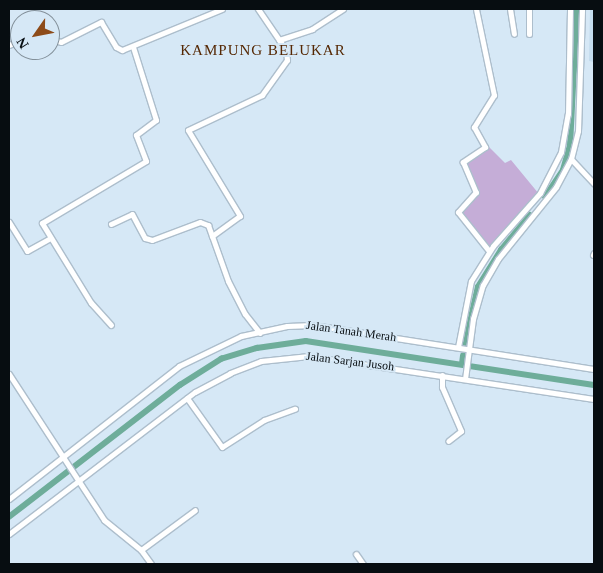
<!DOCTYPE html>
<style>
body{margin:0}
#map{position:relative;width:603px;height:573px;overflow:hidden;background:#d6e8f6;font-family:Georgia,serif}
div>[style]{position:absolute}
.built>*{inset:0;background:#c4dcee}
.green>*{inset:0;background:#c5add7}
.canal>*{height:5.5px;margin:-2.75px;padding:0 2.75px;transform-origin:2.75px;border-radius:2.75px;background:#6ead9a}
.roads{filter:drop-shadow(1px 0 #adbecc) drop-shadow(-1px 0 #adbecc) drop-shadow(0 1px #adbecc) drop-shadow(0 -1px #adbecc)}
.street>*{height:5px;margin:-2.5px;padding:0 2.5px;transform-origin:2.5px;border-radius:2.5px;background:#fff}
span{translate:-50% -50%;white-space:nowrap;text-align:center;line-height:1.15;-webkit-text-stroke:4px #d6e8f6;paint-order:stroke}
.street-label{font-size:12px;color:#070d11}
.quarter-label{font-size:15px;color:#552804;letter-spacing:1px}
.frame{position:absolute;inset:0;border:10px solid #070d11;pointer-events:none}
.north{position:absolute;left:10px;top:10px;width:50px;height:50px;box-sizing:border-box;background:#d6e8f6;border:1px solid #83909a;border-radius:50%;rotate:237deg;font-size:14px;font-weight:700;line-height:20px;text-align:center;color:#070d11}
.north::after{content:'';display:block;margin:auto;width:18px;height:22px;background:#8d4b19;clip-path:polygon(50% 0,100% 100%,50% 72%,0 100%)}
</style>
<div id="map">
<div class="built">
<div style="clip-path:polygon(590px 9px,594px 9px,594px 62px,589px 61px)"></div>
</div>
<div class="green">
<div style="clip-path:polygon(489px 147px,505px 163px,511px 160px,539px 194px,491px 248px,461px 211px,480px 191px,466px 172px,465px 162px)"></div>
</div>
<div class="canal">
<div style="left:545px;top:197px;width:32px;rotate:-56deg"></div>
<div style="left:563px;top:170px;width:25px;rotate:-74deg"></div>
<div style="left:570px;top:146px;width:137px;rotate:-87.1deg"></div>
<div style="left:465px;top:344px;width:58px;rotate:-77.2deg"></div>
<div style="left:478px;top:287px;width:44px;rotate:-58.1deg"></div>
<div style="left:501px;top:250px;width:45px;rotate:-50.4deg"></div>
<div style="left:462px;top:364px;width:8px;rotate:-83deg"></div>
<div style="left:9px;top:517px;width:216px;rotate:-37.7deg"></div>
<div style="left:180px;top:385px;width:49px;rotate:-32.4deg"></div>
<div style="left:221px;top:359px;width:38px;rotate:-17deg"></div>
<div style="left:257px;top:348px;width:49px;rotate:-8.1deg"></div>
<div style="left:306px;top:341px;width:291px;rotate:8.7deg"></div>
</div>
<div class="roads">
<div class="street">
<div style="left:476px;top:9px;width:88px;rotate:78.2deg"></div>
<div style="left:494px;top:95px;width:38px;rotate:122deg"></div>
<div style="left:474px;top:127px;width:23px;rotate:61deg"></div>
<div style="left:485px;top:147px;width:27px;rotate:146deg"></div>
<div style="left:463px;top:162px;width:33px;rotate:67deg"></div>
<div style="left:476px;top:192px;width:27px;rotate:132deg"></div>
<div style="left:458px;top:212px;width:50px;rotate:51.5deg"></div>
<div style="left:510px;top:9px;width:25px;rotate:81deg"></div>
<div style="left:529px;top:34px;width:25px;rotate:-90deg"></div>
<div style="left:50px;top:39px;width:11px;rotate:15deg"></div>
<div style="left:61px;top:42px;width:45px;rotate:-26.6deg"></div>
<div style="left:101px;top:22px;width:29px;rotate:59deg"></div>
<div style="left:116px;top:47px;width:7px;rotate:27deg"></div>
<div style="left:122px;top:50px;width:108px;rotate:-22.3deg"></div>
<div style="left:279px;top:40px;width:35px;rotate:-18deg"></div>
<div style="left:312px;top:29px;width:37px;rotate:-33deg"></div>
<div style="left:9px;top:45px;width:12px;rotate:-24deg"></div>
<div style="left:571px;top:159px;width:34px;rotate:47deg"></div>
<div style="left:9px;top:222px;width:34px;rotate:58deg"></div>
<div style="left:27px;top:251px;width:26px;rotate:-29deg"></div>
<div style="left:111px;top:224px;width:23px;rotate:-25deg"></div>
<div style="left:132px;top:214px;width:27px;rotate:62deg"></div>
<div style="left:145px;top:238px;width:7px;rotate:16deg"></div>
<div style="left:152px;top:240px;width:51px;rotate:-20.6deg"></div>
<div style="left:200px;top:222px;width:9px;rotate:21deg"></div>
<div style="left:208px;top:225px;width:12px;rotate:70deg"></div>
<div style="left:212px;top:236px;width:34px;rotate:-36deg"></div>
<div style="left:240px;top:216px;width:100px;rotate:-121.2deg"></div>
<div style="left:188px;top:130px;width:82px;rotate:-25.3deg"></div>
<div style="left:262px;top:95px;width:43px;rotate:-54.5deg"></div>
<div style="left:287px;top:60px;width:10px;rotate:-96deg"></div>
<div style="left:286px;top:50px;width:50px;rotate:-124.3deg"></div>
<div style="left:212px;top:236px;width:48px;rotate:70.4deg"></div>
<div style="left:228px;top:281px;width:37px;rotate:63deg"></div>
<div style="left:245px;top:314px;width:24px;rotate:52deg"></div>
<div style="left:593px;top:255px;width:2px;rotate:-63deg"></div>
<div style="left:111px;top:325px;width:30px;rotate:-132deg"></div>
<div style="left:91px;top:303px;width:94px;rotate:-121.5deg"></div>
<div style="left:42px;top:223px;width:121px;rotate:-30.8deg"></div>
<div style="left:146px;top:161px;width:28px;rotate:-111deg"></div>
<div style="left:136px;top:135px;width:25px;rotate:-37deg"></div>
<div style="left:156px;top:120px;width:77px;rotate:-107.5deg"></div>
<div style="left:458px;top:347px;width:67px;rotate:-78.9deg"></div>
<div style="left:471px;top:281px;width:41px;rotate:-57.8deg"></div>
<div style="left:493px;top:246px;width:71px;rotate:-48.4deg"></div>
<div style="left:540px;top:193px;width:46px;rotate:-62.9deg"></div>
<div style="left:561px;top:152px;width:39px;rotate:-80deg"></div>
<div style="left:568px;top:114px;width:105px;rotate:-88.9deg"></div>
<div style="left:9px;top:374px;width:174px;rotate:56.9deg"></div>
<div style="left:104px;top:520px;width:48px;rotate:39deg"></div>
<div style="left:141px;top:550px;width:17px;rotate:54deg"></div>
<div style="left:442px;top:375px;width:12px;rotate:90deg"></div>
<div style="left:442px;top:387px;width:48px;rotate:66.6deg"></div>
<div style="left:461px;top:431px;width:16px;rotate:142deg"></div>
<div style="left:465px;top:379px;width:61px;rotate:-82.4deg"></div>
<div style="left:473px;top:319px;width:35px;rotate:-74deg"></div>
<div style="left:483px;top:285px;width:30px;rotate:-60deg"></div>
<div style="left:498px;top:259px;width:92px;rotate:-51.1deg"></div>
<div style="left:556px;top:187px;width:32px;rotate:-62deg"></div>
<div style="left:571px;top:159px;width:29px;rotate:-76deg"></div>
<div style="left:578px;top:131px;width:122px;rotate:-88.1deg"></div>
<div style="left:187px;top:398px;width:60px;rotate:54.5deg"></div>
<div style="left:222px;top:447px;width:50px;rotate:-32.7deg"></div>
<div style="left:264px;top:420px;width:33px;rotate:-20deg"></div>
<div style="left:9px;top:499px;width:216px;rotate:-38deg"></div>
<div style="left:179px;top:366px;width:69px;rotate:-25.8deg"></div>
<div style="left:241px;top:336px;width:47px;rotate:-12.3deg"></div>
<div style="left:287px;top:326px;width:26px;rotate:-2deg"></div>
<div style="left:313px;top:325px;width:284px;rotate:8.9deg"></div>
<div style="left:9px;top:534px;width:234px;rotate:-37.4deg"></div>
<div style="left:195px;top:392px;width:40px;rotate:-28deg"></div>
<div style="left:230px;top:373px;width:33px;rotate:-21deg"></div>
<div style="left:261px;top:361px;width:48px;rotate:-5.9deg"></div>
<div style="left:309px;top:356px;width:288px;rotate:8.6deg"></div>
<div style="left:141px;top:550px;width:67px;rotate:-36.5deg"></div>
<div style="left:356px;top:554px;width:12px;rotate:55deg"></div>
</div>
</div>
<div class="street-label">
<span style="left:351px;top:332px;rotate:8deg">Jalan Tanah Merah</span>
<span style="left:350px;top:362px;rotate:7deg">Jalan Sarjan Jusoh</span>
</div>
<div class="quarter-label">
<span style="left:263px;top:51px">KAMPUNG BELUKAR</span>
</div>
<div class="frame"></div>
<div class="north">N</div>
</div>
